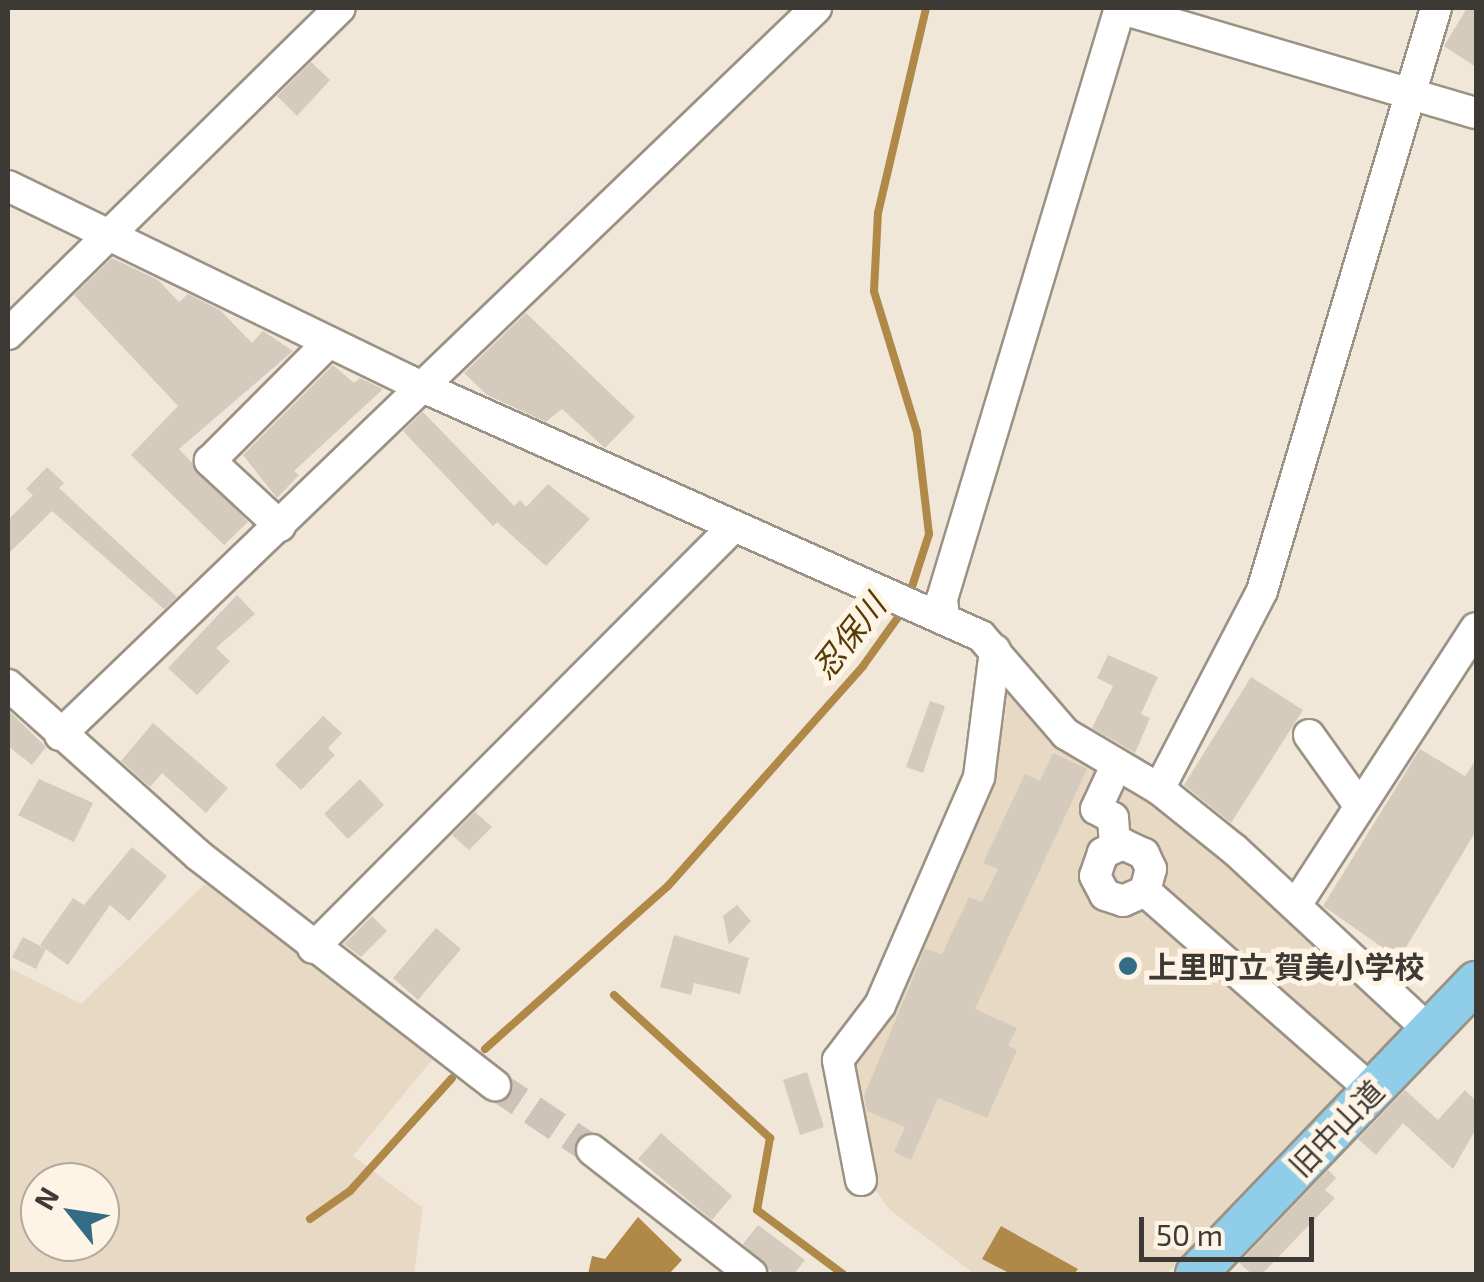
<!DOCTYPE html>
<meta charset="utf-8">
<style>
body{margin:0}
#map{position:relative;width:1484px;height:1282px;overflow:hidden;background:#f1e7d8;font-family:"Exo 2","Noto Sans JP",sans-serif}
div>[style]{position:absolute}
.built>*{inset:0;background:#e8d9c4}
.water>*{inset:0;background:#b08847}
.stream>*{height:8px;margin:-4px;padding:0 4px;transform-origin:4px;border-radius:4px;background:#b08847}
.building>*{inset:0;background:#d4cbbc}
.minor-tunnel>*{height:30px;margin-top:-15px;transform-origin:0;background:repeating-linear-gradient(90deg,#cdc4b7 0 30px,transparent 0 45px)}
.roads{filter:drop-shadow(2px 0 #9b9285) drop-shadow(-2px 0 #9b9285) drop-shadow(0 2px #9b9285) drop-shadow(0 -2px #9b9285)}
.minor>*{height:30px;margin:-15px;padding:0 15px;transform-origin:15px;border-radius:15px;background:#fff}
.major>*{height:40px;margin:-20px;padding:0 20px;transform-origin:20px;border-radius:20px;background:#90cde8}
.dots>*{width:28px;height:28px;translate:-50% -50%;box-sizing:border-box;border:5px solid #fef4e5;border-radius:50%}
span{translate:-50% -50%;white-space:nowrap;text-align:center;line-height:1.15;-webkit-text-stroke:10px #fef4e5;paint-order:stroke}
.poi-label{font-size:30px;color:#3d3934;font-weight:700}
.left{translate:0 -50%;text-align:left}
.street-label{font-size:30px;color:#3d3934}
.water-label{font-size:32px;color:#573b04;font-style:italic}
.frame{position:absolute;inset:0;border:10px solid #3d3934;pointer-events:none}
.north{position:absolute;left:20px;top:1162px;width:100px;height:100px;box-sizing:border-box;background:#fef4e5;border:2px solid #b1a99e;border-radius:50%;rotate:300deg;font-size:28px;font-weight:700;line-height:40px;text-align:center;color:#3d3934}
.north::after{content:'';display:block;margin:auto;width:35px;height:45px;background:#346c86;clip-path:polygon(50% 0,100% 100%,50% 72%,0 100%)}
.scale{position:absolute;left:1139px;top:1217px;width:175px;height:45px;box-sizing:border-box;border:5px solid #3d3934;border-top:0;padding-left:12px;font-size:30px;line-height:35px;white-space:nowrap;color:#3d3934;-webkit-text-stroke:8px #fef4e5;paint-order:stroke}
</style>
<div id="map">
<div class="built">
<div style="clip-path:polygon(1004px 677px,1151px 795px,1408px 1022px,1166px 1274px,974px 1274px,889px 1209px,872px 1185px,849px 1104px,853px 1053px)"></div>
<div style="clip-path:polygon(evenodd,213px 876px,436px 1055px,353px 1156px,423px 1208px,414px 1274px,8px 1274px,8px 967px,81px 1004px,213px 876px,40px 1182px,100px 1182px,100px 1242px,40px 1242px,40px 1182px)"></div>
</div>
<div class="water">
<div style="clip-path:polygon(638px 1217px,682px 1260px,669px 1274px,588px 1274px,592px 1256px,605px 1259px)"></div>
<div style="clip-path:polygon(1001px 1226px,1078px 1269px,1074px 1274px,1011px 1274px,982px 1259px)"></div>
</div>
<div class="stream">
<div style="left:909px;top:596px;width:65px;rotate:-72.1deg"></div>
<div style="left:929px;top:534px;width:103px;rotate:-96.7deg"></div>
<div style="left:917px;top:432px;width:147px;rotate:-107deg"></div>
<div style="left:874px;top:291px;width:78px;rotate:-87.1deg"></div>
<div style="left:878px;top:213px;width:211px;rotate:-76.8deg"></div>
<div style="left:614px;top:995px;width:212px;rotate:42.5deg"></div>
<div style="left:770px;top:1138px;width:73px;rotate:100.2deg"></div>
<div style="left:757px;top:1210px;width:107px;rotate:36.7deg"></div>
<div style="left:485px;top:1049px;width:245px;rotate:-41.7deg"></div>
<div style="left:668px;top:886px;width:294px;rotate:-48.4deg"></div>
<div style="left:863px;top:666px;width:70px;rotate:-54.3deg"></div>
<div style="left:310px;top:1219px;width:49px;rotate:-35deg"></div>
<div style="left:350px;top:1191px;width:152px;rotate:-47.9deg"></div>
</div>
<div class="building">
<div style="clip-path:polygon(1467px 8px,1476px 8px,1476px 67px,1444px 46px)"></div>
<div style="clip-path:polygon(311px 62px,330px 80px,297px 116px,277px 96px)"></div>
<div style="clip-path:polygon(112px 258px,158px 280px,179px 302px,188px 294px,220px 310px,252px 343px,263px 331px,293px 351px,179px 449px,248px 522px,224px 545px,131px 455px,178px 406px,74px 295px)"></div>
<div style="clip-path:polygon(526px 313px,635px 417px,605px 448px,562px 409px,546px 422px,487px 395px,464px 373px)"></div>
<div style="clip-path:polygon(333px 365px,354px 383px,360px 378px,383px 389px,294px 471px,299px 475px,277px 498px,243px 455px)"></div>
<div style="clip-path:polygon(423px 412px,514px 506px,520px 500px,526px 507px,548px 484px,590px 519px,546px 566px,497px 522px,493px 526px,403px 431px)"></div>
<div style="clip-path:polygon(47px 467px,64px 483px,59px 488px,177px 597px,164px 609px,52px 511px,8px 554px,8px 520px,33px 495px,26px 489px)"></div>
<div style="clip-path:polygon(237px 595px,255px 614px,216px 648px,230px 661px,197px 695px,168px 668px)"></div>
<div style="clip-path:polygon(1108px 655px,1158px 677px,1141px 714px,1150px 718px,1135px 753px,1092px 728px,1113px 686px,1097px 678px)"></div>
<div style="clip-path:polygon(1251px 677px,1303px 710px,1231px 823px,1184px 785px)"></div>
<div style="clip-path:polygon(930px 701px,945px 706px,923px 773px,906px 767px)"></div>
<div style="clip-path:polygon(8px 710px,46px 747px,32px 765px,8px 746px)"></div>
<div style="clip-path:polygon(323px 716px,342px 733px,328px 748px,335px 755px,301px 790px,275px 765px)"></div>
<div style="clip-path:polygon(153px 723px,228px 788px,206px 813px,162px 773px,150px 787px,121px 761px)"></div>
<div style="clip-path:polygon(1420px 749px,1465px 776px,1476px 760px,1476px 831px,1399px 959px,1323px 906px)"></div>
<div style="clip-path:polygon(1053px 753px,1087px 769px,975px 1009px,1017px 1028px,1008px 1046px,1017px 1050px,987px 1118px,938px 1098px,911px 1160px,894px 1152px,905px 1127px,867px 1111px,864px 1096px,925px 949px,942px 954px,969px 897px,982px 902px,998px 869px,983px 863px,1025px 774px,1040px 781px)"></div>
<div style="clip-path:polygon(39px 779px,93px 803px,74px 842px,18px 815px)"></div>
<div style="clip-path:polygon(360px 779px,384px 805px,348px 839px,324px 814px)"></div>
<div style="clip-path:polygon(475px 812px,492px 827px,469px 850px,452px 835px)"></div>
<div style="clip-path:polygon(132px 847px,167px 876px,129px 921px,110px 905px,68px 965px,40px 945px,73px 898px,84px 905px)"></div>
<div style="clip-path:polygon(737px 905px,751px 921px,729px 945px,723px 916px)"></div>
<div style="clip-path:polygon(372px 916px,387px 931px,361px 957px,344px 944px)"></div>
<div style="clip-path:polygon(436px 928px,461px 949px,418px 1000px,393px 978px)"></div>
<div style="clip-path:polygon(674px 935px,749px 958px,740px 994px,694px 983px,691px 995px,660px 987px)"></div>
<div style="clip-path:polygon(23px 937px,46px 949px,36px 969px,12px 957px)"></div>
<div style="clip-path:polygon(807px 1072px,824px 1127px,800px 1135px,783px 1080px)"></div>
<div style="clip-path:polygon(1405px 1090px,1438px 1120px,1465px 1090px,1476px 1101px,1476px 1129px,1453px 1169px,1403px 1123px,1376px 1155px,1358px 1139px)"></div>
<div style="clip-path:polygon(661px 1133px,732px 1196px,712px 1220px,638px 1159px)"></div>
<div style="clip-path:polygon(1328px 1170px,1336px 1178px,1325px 1190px,1335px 1198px,1262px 1274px,1252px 1274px,1239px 1263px)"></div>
<div style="clip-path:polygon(758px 1225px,805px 1260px,794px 1274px,774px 1274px,743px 1244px)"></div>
</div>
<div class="minor-tunnel">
<div style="left:495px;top:1085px;width:117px;rotate:33.8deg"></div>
</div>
<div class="roads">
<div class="minor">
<div style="left:1119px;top:8px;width:372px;rotate:16.4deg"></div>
<div style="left:8px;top:186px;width:444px;rotate:25.9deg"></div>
<div style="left:407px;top:380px;width:628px;rotate:24.04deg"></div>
<div style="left:981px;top:636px;width:130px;rotate:49.1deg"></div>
<div style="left:1066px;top:734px;width:108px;rotate:30.6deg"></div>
<div style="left:1159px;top:789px;width:97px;rotate:38.8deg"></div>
<div style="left:1235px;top:850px;width:266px;rotate:42.9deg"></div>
<div style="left:8px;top:334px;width:465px;rotate:-44.5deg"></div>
<div style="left:280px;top:526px;width:96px;rotate:-137.1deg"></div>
<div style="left:210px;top:461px;width:168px;rotate:-45deg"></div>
<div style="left:944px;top:616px;width:17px;rotate:-97deg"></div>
<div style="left:942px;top:599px;width:617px;rotate:-73.24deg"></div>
<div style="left:8px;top:685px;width:255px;rotate:41.8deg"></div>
<div style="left:198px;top:855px;width:376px;rotate:37.8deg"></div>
<div style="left:60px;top:735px;width:1049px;rotate:-43.88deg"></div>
<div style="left:1309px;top:735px;width:86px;rotate:54.5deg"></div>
<div style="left:1159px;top:789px;width:223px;rotate:-62.5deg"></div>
<div style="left:1262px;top:591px;width:608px;rotate:-73.38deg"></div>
<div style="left:1115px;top:846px;width:28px;rotate:-94deg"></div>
<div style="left:1113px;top:818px;width:19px;rotate:-152deg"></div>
<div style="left:1096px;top:809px;width:47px;rotate:-65.1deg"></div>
<div style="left:1145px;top:891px;width:23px;rotate:-75deg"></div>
<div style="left:1151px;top:869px;width:17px;rotate:-115deg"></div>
<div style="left:1144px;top:854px;width:23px;rotate:-155deg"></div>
<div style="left:1123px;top:844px;width:22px;rotate:156deg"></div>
<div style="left:1103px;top:853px;width:24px;rotate:109deg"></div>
<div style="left:1095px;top:876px;width:21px;rotate:62deg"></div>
<div style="left:1105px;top:895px;width:19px;rotate:18deg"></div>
<div style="left:1123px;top:901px;width:24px;rotate:-24deg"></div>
<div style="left:1145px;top:891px;width:303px;rotate:41.3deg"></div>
<div style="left:1296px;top:905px;width:330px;rotate:-57deg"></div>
<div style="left:313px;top:948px;width:596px;rotate:-45.07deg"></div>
<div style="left:592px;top:1150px;width:202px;rotate:37.9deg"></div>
<div style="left:861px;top:1180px;width:122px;rotate:-100.9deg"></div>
<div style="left:838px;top:1060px;width:69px;rotate:-52.6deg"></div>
<div style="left:880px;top:1005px;width:249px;rotate:-66.5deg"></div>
<div style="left:979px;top:777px;width:128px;rotate:-82.8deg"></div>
</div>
<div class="major">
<div style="left:1196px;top:1274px;width:405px;rotate:-46.2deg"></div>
</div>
</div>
<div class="dots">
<div style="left:1128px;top:966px;background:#346c86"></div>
</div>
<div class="poi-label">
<span class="left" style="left:1148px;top:966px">上里町立 賀美小学校</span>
</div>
<div class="street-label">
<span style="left:1336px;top:1128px;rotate:-46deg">旧中山道</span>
</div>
<div class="water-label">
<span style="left:848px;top:636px;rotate:-52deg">忍保川</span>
</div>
<div class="frame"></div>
<div class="north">N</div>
<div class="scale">50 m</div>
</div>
